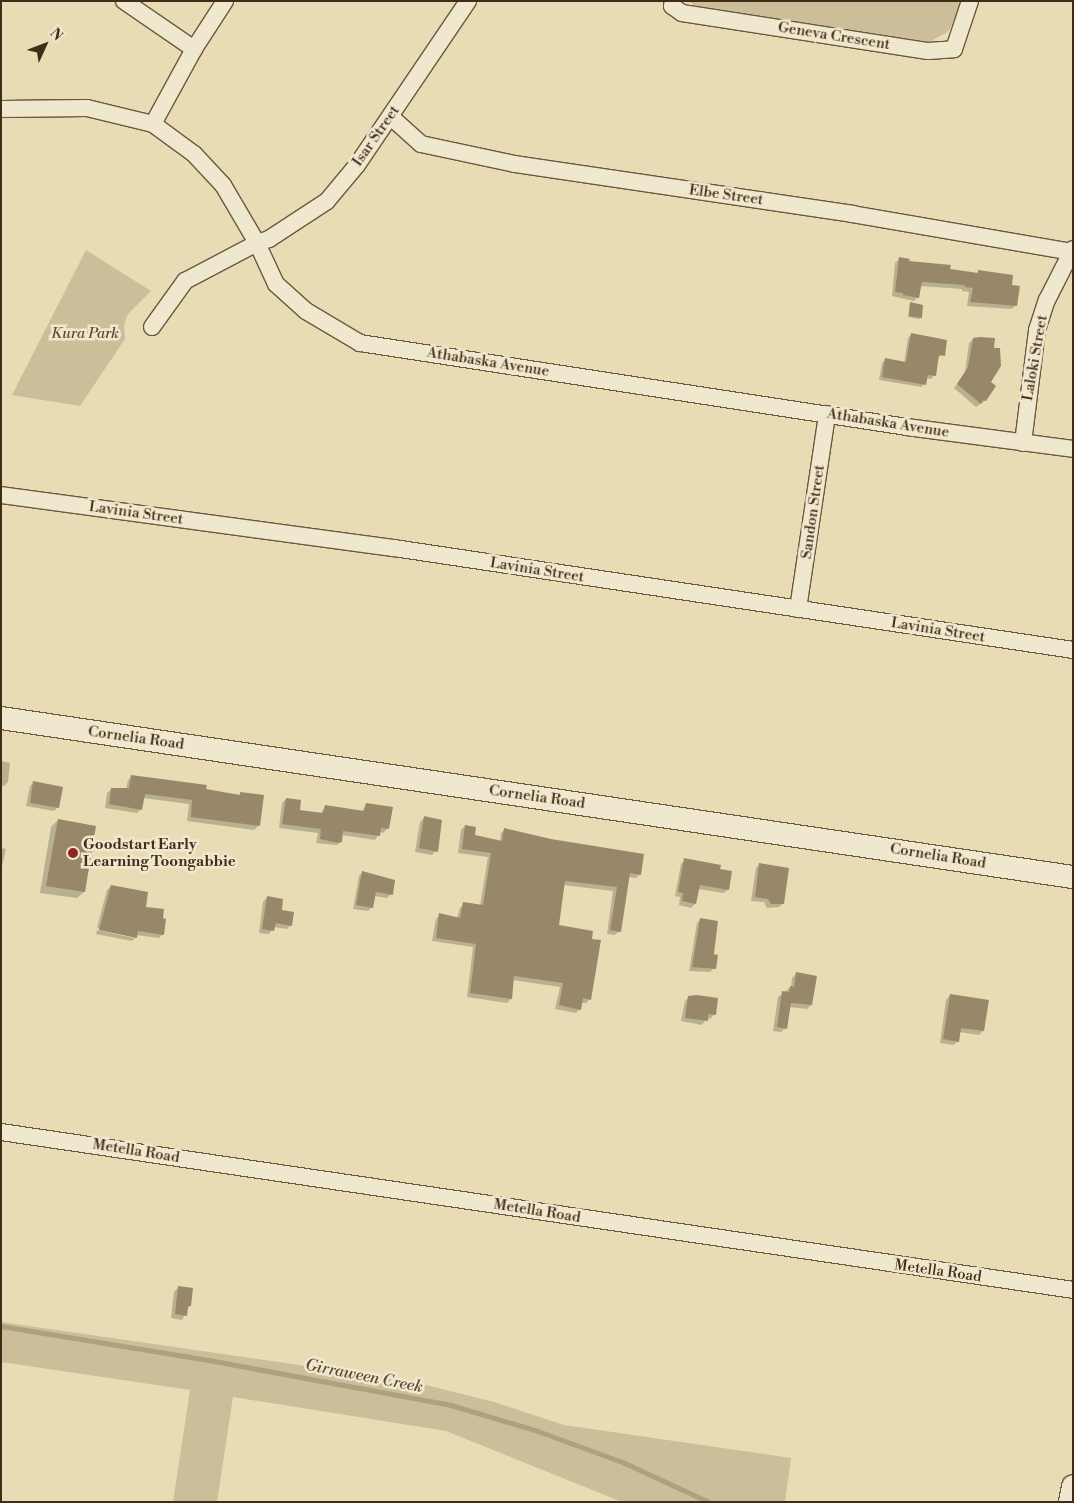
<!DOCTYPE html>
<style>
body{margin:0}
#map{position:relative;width:1074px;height:1503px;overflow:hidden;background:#e8dcb4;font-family:"Libre Bodoni",serif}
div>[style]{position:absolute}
.green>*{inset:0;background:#ccbe99}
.shadow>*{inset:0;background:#0003}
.stream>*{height:4.5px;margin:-2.25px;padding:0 2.25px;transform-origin:2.25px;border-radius:2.25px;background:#afa07f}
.building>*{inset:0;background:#988869}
.roads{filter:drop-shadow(1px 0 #6b583f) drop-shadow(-1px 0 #6b583f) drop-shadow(0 1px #6b583f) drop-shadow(0 -1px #6b583f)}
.street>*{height:16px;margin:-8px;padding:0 8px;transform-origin:8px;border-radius:8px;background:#f0e8ce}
.secondary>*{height:22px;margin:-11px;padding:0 11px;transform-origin:11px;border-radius:11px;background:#f0e8ce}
.dots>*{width:14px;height:14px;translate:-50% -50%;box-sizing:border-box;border:2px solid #f0e8ce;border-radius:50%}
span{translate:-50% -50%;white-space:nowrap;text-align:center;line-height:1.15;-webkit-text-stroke:5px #f0e8ce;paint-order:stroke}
.street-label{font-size:15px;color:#412c18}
.park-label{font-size:15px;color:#5d4932;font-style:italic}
.poi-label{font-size:15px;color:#412c18;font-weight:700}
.left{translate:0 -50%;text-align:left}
.water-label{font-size:16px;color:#5c4932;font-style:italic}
.frame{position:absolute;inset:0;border:2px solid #412c18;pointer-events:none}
.north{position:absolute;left:20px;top:20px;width:50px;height:50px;-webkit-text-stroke:4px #f0e8ce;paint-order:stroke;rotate:47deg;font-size:14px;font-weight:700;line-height:20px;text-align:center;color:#412c18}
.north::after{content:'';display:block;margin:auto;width:18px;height:22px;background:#412c18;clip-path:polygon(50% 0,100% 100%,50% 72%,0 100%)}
</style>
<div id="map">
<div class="green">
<div style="clip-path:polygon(688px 1px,961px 1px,950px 29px,946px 33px,929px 42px,922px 43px,698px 7px)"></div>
<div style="clip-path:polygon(86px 250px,151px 291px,128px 314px,124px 325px,125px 339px,80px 406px,12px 395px)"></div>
<div style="clip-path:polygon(1px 1322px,410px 1381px,494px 1402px,564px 1425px,791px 1458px,785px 1502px,622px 1502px,446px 1431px,233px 1397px,217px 1502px,173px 1502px,190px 1390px,1px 1362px)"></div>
</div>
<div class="shadow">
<div style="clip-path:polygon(899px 259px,948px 270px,976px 274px,979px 271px,1010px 286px,1016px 305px,1012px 309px,967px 306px,969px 292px,962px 291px,962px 289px,920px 286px,918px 297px,914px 301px,892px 296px,895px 263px)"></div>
<div style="clip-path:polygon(910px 304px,921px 318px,919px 319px,908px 317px)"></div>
<div style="clip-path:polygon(912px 334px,943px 355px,937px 358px,934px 375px,931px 379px,926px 378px,922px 387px,879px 380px,882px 363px,885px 360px,904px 363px,908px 338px)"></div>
<div style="clip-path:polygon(973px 339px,989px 382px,985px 401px,976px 407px,954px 388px,965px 373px,969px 343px)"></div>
<div style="clip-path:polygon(1px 761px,10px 763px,8px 782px,4px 786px,1px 785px)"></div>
<div style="clip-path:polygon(132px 776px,238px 796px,241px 793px,263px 796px,258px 826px,254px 830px,187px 821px,189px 804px,143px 798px,141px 809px,137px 813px,105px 808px,107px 793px,112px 789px,126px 790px,128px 780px)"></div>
<div style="clip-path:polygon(34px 782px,58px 807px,54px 811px,26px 806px,30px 786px)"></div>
<div style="clip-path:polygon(286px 799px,299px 811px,320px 814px,325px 807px,362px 812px,366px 804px,387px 829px,383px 833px,380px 832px,375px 840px,342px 835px,341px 841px,337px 845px,316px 843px,318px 833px,279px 828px,282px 803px)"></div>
<div style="clip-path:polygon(424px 818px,436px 851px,432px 855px,415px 852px,420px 822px)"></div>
<div style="clip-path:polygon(58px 820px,84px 892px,77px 898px,40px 893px,51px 827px)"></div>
<div style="clip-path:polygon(465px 826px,474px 836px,500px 842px,501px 833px,505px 829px,640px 874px,636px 878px,628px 877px,620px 931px,615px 935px,607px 934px,613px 891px,563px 885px,557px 926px,590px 999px,586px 1003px,581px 1003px,580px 1009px,576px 1013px,555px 1009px,560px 987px,512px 980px,511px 999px,507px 1003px,467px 997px,473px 947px,432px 941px,436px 919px,440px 915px,457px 918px,460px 908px,464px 904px,480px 906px,488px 857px,458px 853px,461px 830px)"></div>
<div style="clip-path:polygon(1px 848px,6px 849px,1px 870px)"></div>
<div style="clip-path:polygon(685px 860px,719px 870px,728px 889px,724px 893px,698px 889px,695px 904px,691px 908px,679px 905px,680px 897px,675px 896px,681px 864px)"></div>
<div style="clip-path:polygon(760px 864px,783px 903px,779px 907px,767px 908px,764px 902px,751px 901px,756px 868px)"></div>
<div style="clip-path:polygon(363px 872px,391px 894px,387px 898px,374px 896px,372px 907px,368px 911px,353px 909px,359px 876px)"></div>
<div style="clip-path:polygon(111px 886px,162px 919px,163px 934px,159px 938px,136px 935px,136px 937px,132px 941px,96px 934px,97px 930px,134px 938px,134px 936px,97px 928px,107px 890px)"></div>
<div style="clip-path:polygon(267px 897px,291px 925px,287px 929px,274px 927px,269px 934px,259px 933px,263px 902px)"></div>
<div style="clip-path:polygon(701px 919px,713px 955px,714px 968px,710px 972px,689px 971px,697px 923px)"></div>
<div style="clip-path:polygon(796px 974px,811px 1005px,807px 1009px,789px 1007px,785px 1028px,781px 1032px,773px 1031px,778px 997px,791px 987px,792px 978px)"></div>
<div style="clip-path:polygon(950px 995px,983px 1031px,979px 1035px,959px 1032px,958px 1041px,953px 1045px,940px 1043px,946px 1000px)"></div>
<div style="clip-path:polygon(689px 997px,714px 1015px,710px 1019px,707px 1018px,702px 1025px,681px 1021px,685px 1001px)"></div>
<div style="clip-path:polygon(178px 1288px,190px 1305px,182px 1320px,171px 1318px,174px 1292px)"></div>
</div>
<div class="stream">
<div style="left:1px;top:1326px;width:216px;rotate:9.3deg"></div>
<div style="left:214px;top:1361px;width:241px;rotate:10.5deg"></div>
<div style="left:451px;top:1405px;width:91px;rotate:16.6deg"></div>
<div style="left:538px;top:1431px;width:93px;rotate:20.2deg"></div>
<div style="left:625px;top:1463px;width:93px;rotate:24.9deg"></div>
</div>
<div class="building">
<div style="clip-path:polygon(899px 257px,910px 259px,909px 261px,951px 265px,950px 269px,978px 273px,978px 270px,1013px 275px,1012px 285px,1020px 286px,1017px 306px,970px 302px,973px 288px,965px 287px,965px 285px,922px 282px,919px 298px,903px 295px,903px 293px,895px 292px)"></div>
<div style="clip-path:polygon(910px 302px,923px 305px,922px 318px,909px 316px)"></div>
<div style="clip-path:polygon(911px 333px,947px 340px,945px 356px,939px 355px,936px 376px,928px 375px,926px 385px,882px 377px,885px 358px,906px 362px)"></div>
<div style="clip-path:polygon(980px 337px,995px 338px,994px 348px,1000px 348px,1001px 366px,991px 382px,996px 386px,986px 401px,983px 400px,981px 404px,957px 384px,968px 367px,973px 338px)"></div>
<div style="clip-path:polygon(131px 775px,207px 785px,206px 789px,240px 795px,240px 792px,264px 795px,260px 826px,191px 817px,192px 800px,145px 794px,142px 810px,109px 804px,111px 788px,129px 788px)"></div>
<div style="clip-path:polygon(33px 781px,63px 787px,59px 808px,30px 803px)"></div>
<div style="clip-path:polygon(286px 798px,301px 800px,300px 810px,323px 813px,325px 805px,364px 811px,366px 803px,393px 807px,389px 829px,381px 828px,380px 836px,343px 831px,342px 842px,338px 843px,320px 839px,321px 829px,282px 824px)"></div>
<div style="clip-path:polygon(424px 816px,442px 820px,438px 852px,419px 848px)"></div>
<div style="clip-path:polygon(58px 819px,96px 826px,85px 892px,46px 886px)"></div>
<div style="clip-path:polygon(465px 825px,476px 827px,475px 835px,502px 841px,504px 828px,551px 839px,644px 854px,641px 875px,630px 873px,621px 932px,610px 930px,617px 887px,565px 881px,559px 925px,593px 931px,592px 939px,601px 940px,591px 1000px,583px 998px,581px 1010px,559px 1005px,563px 983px,514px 976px,512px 999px,470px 993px,476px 944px,436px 938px,439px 913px,460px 918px,463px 902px,483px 905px,491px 853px,462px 849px)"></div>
<div style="clip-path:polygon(684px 858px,721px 865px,720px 869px,732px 871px,729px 890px,700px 885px,696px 904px,682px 901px,683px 893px,678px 892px)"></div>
<div style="clip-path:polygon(759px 863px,789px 868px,784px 904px,771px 904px,768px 899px,755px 897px)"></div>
<div style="clip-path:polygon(362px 871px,395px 880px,393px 895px,376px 892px,373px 908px,356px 905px)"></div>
<div style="clip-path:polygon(111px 885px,148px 892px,146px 907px,164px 909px,163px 918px,166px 919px,164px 935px,138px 931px,137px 938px,99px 930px)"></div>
<div style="clip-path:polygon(267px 896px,283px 899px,282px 910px,294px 912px,292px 926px,276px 923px,274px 931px,262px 929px)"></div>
<div style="clip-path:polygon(700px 918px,718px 921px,714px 954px,718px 955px,716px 969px,692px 967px)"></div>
<div style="clip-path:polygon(796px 972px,817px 976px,812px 1005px,791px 1003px,787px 1029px,777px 1027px,782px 991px,789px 992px,790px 986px,794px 987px)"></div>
<div style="clip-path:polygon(950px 994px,989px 1000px,984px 1031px,961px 1028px,959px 1042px,943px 1039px)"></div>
<div style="clip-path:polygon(697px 995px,718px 998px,716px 1015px,708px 1014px,708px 1021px,685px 1018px,688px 996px)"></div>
<div style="clip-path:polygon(178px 1286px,193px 1288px,191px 1306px,188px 1306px,187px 1316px,175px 1314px)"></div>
</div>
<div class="roads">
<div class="street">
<div style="left:124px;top:1px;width:85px;rotate:34.4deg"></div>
<div style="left:673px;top:1px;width:5px;rotate:101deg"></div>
<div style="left:672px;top:6px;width:12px;rotate:35deg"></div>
<div style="left:682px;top:13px;width:249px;rotate:8.8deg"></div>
<div style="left:928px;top:51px;width:26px;rotate:-4deg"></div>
<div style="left:954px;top:49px;width:51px;rotate:-71.6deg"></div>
<div style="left:1px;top:109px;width:86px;rotate:-0.7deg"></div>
<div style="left:87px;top:108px;width:68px;rotate:13.6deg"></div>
<div style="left:153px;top:124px;width:51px;rotate:36.2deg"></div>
<div style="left:194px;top:154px;width:42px;rotate:46.9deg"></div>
<div style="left:223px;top:185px;width:67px;rotate:59.6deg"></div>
<div style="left:257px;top:243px;width:45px;rotate:65.1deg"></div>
<div style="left:276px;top:284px;width:40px;rotate:42deg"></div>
<div style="left:306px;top:311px;width:63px;rotate:30.7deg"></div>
<div style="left:360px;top:343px;width:553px;rotate:8.73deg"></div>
<div style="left:907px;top:427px;width:167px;rotate:7.5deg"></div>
<div style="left:391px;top:117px;width:40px;rotate:42deg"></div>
<div style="left:421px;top:144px;width:96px;rotate:12deg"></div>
<div style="left:515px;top:164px;width:341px;rotate:8.4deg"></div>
<div style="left:852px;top:214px;width:222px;rotate:9.8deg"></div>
<div style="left:153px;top:124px;width:85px;rotate:-61.3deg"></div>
<div style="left:194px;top:49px;width:57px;rotate:-57.1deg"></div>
<div style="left:152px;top:327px;width:57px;rotate:-54.3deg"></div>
<div style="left:185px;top:281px;width:81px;rotate:-27.8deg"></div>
<div style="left:257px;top:243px;width:13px;rotate:-18deg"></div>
<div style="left:269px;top:239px;width:69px;rotate:-33.2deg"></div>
<div style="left:327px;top:201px;width:47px;rotate:-50.2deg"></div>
<div style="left:357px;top:165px;width:198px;rotate:-55.9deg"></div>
<div style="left:1023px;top:443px;width:114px;rotate:-82.9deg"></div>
<div style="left:1037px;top:330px;width:32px;rotate:-72deg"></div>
<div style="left:1047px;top:300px;width:57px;rotate:-63deg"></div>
<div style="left:1px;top:495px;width:397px;rotate:7.7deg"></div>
<div style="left:394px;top:548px;width:687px;rotate:8.54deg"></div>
<div style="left:798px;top:609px;width:197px;rotate:-81.5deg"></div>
<div style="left:1px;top:1132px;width:1084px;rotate:8.38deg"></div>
</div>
<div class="secondary">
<div style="left:1px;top:718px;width:1084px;rotate:8.44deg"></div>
<div style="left:1070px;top:1502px;width:16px;rotate:-79deg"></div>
</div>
</div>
<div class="dots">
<div style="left:73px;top:853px;background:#8f2418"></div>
</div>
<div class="street-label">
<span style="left:834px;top:36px;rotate:9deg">Geneva Crescent</span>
<span style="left:376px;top:136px;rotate:-55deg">Isar Street</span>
<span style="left:726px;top:195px;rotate:8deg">Elbe Street</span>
<span style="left:1035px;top:358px;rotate:-80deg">Laloki Street</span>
<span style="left:488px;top:362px;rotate:9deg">Athabaska Avenue</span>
<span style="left:888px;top:423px;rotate:9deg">Athabaska Avenue</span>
<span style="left:813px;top:512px;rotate:-82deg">Sandon Street</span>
<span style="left:136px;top:513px;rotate:8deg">Lavinia Street</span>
<span style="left:537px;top:570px;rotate:9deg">Lavinia Street</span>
<span style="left:938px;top:630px;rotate:9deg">Lavinia Street</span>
<span style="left:136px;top:738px;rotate:8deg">Cornelia Road</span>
<span style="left:537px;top:797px;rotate:8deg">Cornelia Road</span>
<span style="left:938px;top:856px;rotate:9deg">Cornelia Road</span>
<span style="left:136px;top:1151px;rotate:9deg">Metella Road</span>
<span style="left:537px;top:1211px;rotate:9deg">Metella Road</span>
<span style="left:938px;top:1271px;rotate:8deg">Metella Road</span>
</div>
<div class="park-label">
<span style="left:85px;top:334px">Kura Park</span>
</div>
<div class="poi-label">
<span class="left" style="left:83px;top:853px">Goodstart Early<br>Learning Toongabbie</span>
</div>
<div class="water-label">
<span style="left:364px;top:1376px;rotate:11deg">Girraween Creek</span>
</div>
<div class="frame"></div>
<div class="north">N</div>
</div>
